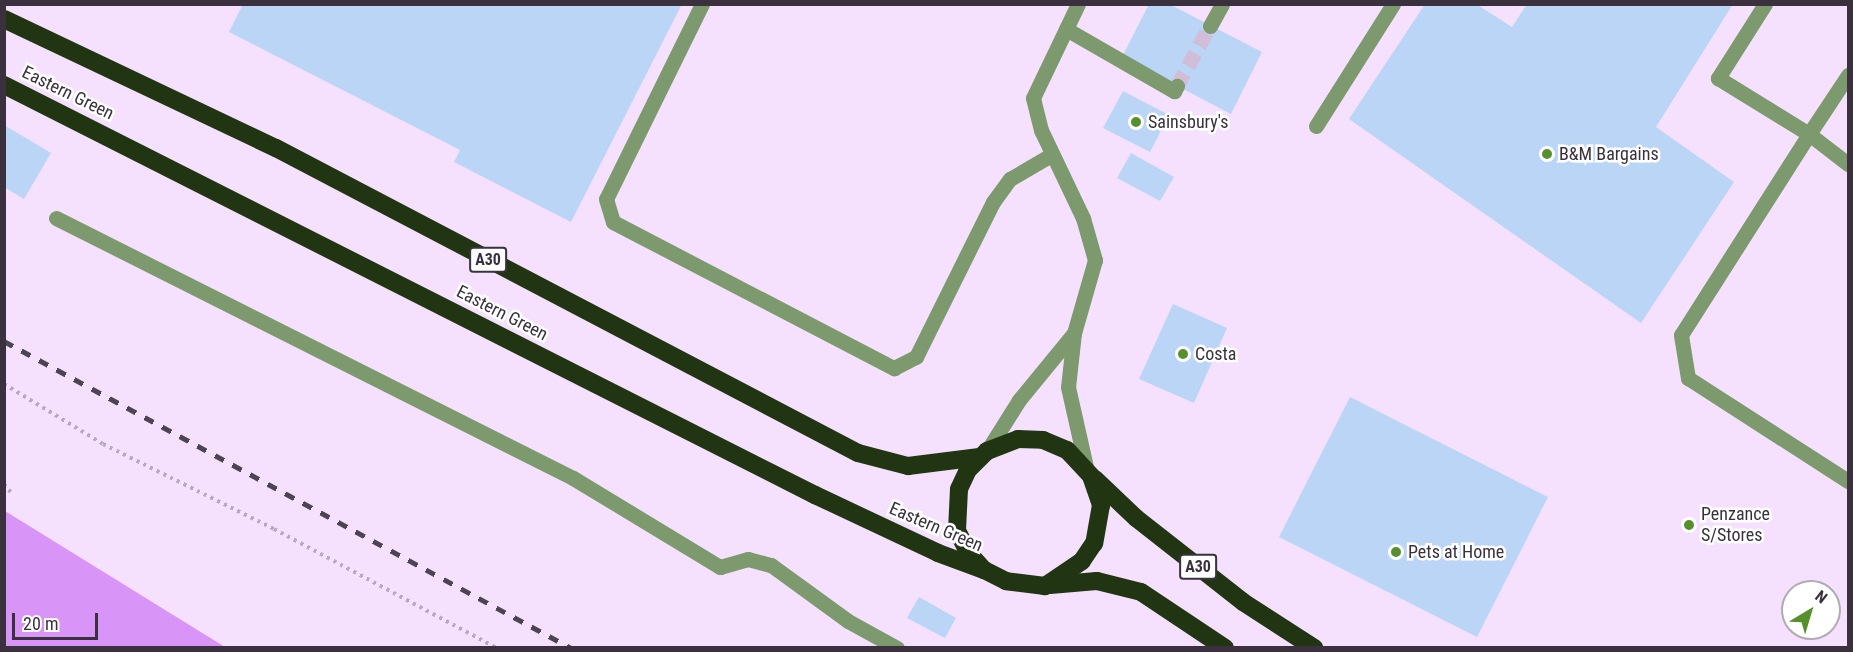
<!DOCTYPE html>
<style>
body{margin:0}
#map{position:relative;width:1853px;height:652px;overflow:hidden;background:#f5e1fe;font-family:"Roboto Condensed",sans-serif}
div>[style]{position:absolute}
.water>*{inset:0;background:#d994f8}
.building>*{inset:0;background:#bbd5f7}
.minor-tunnel>*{height:15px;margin-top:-7.5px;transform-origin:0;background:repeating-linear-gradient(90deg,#d0bed8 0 15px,transparent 0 23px)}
.path>*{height:4px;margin-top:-2px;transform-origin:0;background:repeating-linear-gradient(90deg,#b9a8c1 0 3px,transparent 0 7.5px)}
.minor>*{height:15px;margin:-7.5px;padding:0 7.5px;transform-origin:7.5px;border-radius:7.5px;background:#7d996e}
.highway>*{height:18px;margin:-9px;padding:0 9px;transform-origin:9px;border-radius:9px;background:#213513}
.rail>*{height:4.5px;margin-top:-2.25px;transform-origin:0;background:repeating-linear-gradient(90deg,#4e4353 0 10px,transparent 0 20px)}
.dots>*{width:16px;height:16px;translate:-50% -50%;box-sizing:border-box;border:3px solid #fff;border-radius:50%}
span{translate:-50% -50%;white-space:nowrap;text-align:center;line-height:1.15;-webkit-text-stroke:5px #fff;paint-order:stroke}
.shield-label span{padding:2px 4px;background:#fff;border:2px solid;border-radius:4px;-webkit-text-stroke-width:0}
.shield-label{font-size:16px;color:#3a303e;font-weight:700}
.street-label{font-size:18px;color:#3a303e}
.poi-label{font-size:18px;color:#3a303e}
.left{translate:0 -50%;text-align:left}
.frame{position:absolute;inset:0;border:6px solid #3a303e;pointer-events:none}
.north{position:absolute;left:1781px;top:580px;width:60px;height:60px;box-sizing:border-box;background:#fff;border:2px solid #b0acb2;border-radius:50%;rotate:38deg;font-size:16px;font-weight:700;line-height:24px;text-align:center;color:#3a303e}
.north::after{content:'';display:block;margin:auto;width:21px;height:27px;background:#56902d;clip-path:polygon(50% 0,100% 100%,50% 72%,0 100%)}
.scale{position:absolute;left:12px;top:613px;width:86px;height:27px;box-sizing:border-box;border:3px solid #3a303e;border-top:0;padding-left:8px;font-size:18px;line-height:21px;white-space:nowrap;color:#3a303e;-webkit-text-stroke:4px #fff;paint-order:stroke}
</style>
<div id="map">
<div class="water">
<div style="clip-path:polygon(5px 511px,225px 647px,5px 647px)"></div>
</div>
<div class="building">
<div style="clip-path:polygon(243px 4px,682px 4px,571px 222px,454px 162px,460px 150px,229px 32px)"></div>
<div style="clip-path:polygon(1149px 4px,1169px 4px,1262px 52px,1231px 114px,1122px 57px)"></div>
<div style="clip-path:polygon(1425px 4px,1476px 4px,1512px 27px,1527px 4px,1733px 4px,1656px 127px,1734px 182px,1641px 323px,1349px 119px)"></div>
<div style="clip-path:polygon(1123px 91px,1169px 115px,1150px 152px,1103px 128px)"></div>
<div style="clip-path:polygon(4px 125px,51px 153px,24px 199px,4px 187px)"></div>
<div style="clip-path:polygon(1131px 153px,1174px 177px,1160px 201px,1117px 178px)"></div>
<div style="clip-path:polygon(1173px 304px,1227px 328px,1194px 403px,1139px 379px)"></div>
<div style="clip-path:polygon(1350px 397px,1548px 497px,1477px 637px,1279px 537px)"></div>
<div style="clip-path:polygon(1688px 517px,1697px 522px,1689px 534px,1681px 528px)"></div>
<div style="clip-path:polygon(919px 597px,956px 618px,945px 638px,907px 618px)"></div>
</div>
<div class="minor-tunnel">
<div style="left:1177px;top:86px;width:68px;rotate:-61.2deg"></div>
</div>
<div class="path">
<div style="left:4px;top:384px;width:116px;rotate:31.2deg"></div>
<div style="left:103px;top:444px;width:191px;rotate:26.4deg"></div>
<div style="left:274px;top:529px;width:253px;rotate:28.1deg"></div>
<div style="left:4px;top:484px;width:13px;rotate:51deg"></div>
</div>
<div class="minor">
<div style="left:702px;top:4px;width:217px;rotate:116.2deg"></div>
<div style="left:606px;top:199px;width:24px;rotate:73deg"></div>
<div style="left:613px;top:222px;width:317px;rotate:27.5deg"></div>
<div style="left:894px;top:368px;width:25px;rotate:-27deg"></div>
<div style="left:916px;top:357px;width:173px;rotate:-63.6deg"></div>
<div style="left:993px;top:202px;width:29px;rotate:-54deg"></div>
<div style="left:1010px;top:179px;width:48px;rotate:-30.3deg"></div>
<div style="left:1078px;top:4px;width:104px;rotate:115.6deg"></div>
<div style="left:1033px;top:98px;width:33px;rotate:76deg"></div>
<div style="left:1041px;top:130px;width:98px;rotate:64.5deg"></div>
<div style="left:1083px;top:218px;width:44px;rotate:74.1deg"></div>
<div style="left:1095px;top:260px;width:76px;rotate:106deg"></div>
<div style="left:1074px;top:333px;width:54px;rotate:96.3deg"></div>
<div style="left:1068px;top:387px;width:82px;rotate:77.3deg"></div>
<div style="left:1765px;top:4px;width:88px;rotate:122.4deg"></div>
<div style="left:1718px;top:78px;width:107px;rotate:31.6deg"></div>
<div style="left:1809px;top:134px;width:71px;rotate:-56.5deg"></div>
<div style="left:1210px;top:26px;width:25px;rotate:-61deg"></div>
<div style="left:1066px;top:29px;width:125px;rotate:29.9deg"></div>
<div style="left:1174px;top:91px;width:6px;rotate:-59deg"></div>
<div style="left:1316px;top:126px;width:144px;rotate:-57.7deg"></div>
<div style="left:1848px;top:164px;width:49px;rotate:-142.4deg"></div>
<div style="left:1809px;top:134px;width:238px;rotate:122.5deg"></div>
<div style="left:1681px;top:335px;width:44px;rotate:80.8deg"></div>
<div style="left:1688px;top:378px;width:190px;rotate:32.8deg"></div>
<div style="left:56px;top:218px;width:579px;rotate:26.7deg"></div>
<div style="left:573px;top:478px;width:172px;rotate:31.2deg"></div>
<div style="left:720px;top:567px;width:29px;rotate:-16deg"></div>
<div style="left:748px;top:559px;width:24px;rotate:15deg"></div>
<div style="left:771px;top:565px;width:95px;rotate:36deg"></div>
<div style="left:848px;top:621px;width:56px;rotate:28.9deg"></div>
<div style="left:987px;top:451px;width:60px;rotate:-57.9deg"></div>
<div style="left:1019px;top:400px;width:87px;rotate:-50.6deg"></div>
</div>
<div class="highway">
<div style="left:4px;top:19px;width:301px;rotate:25.4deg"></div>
<div style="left:276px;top:148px;width:657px;rotate:27.66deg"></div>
<div style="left:858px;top:453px;width:52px;rotate:14.6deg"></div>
<div style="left:908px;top:466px;width:72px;rotate:-7.2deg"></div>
<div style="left:4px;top:85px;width:909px;rotate:26.82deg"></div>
<div style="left:815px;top:495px;width:136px;rotate:25.2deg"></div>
<div style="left:938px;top:553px;width:49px;rotate:20.3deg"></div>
<div style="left:1018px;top:439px;width:25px;rotate:2deg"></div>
<div style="left:1043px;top:440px;width:26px;rotate:23deg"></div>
<div style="left:1067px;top:450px;width:35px;rotate:47deg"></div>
<div style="left:1091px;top:476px;width:31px;rotate:71deg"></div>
<div style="left:1101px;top:505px;width:39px;rotate:100deg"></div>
<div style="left:1094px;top:543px;width:22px;rotate:124deg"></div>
<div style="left:1082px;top:561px;width:45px;rotate:146deg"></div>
<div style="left:1045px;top:586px;width:39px;rotate:-173deg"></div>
<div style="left:1006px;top:581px;width:25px;rotate:-153deg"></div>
<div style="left:984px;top:570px;width:24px;rotate:-132deg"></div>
<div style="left:968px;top:552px;width:25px;rotate:-117deg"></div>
<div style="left:957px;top:530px;width:41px;rotate:-87.2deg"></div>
<div style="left:959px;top:489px;width:21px;rotate:-65deg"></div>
<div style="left:968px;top:470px;width:27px;rotate:-45deg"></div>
<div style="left:987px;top:451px;width:33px;rotate:-21deg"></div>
<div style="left:1095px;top:479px;width:57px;rotate:43.6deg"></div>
<div style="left:1136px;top:518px;width:136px;rotate:38.1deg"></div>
<div style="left:1243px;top:602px;width:85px;rotate:32.9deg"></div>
<div style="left:1050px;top:585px;width:47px;rotate:-4.9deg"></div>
<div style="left:1097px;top:581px;width:45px;rotate:14deg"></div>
<div style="left:1141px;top:592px;width:101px;rotate:33.7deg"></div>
</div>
<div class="rail">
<div style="left:4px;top:341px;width:645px;rotate:28.43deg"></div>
</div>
<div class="dots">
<div style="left:1136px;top:122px;background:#56902d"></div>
<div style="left:1547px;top:154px;background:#56902d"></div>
<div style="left:1183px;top:354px;background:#56902d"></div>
<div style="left:1689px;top:525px;background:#56902d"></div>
<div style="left:1396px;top:552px;background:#56902d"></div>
</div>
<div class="shield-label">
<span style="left:488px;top:260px">A30</span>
<span style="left:1198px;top:567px">A30</span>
</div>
<div class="street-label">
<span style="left:68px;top:93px;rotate:26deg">Eastern Green</span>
<span style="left:502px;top:313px;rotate:27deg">Eastern Green</span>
<span style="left:936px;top:527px;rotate:23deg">Eastern Green</span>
</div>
<div class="poi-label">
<span class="left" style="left:1148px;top:122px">Sainsbury's</span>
<span class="left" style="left:1559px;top:154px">B&amp;M Bargains</span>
<span class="left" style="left:1195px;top:354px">Costa</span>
<span class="left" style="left:1701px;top:525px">Penzance<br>S/Stores</span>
<span class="left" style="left:1408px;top:552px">Pets at Home</span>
</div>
<div class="frame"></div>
<div class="north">N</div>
<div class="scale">20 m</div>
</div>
